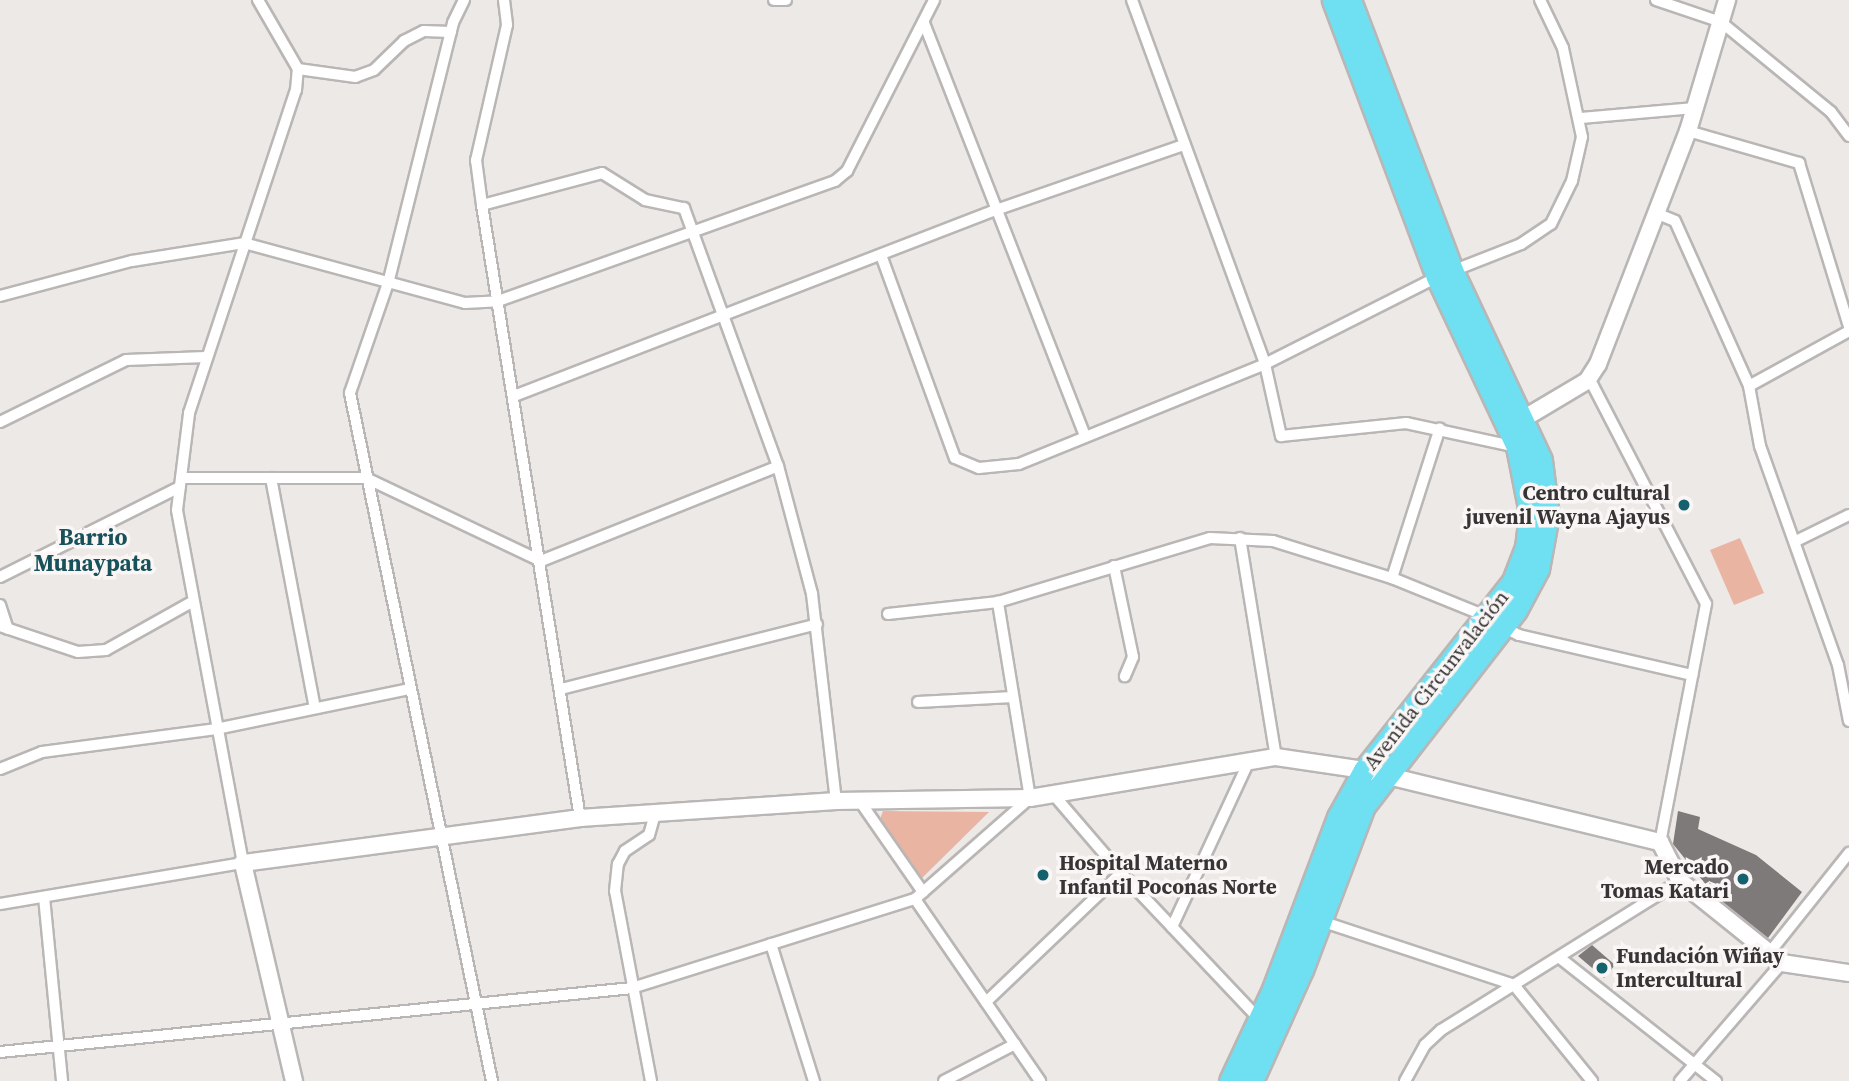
<!DOCTYPE html>
<meta charset="utf-8">
<style>
body{margin:0}
#map{position:relative;width:1849px;height:1081px;overflow:hidden;background:#ece9e7;font-family:"Source Serif 4",serif}
div>[style]{position:absolute}
.green>*{inset:0;background:#eab4a3}
.building>*{inset:0;background:#7d7a79}
.roads{filter:drop-shadow(2px 0 #b9b6b5) drop-shadow(-2px 0 #b9b6b5) drop-shadow(0 2px #b9b6b5) drop-shadow(0 -2px #b9b6b5)}
.street>*{height:10px;margin:-5px;padding:0 5px;transform-origin:5px;border-radius:5px;background:#fff}
.secondary>*{height:16px;margin:-8px;padding:0 8px;transform-origin:8px;border-radius:8px;background:#fff}
.highway>*{height:21px;margin:-10.5px;padding:0 10.5px;transform-origin:10.5px;border-radius:10.5px;background:#6fdff2}
.dots>*{width:19px;height:19px;translate:-50% -50%;box-sizing:border-box;border:4px solid #f9f6f5;border-radius:50%}
span{translate:-50% -50%;white-space:nowrap;text-align:center;line-height:1.15;-webkit-text-stroke:7px #f9f6f5;paint-order:stroke}
.poi-label{font-size:21px;color:#363434;font-weight:700}
.right{translate:-100% -50%;text-align:right}
.left{translate:0 -50%;text-align:left}
.street-label{font-size:21px;color:#363434}
.neighbourhood-label{font-size:23px;color:#17515a;font-weight:700}
</style>
<div id="map">
<div class="green">
<div style="clip-path:polygon(1740px 538px,1764px 593px,1734px 605px,1710px 550px)"></div>
<div style="clip-path:polygon(883px 811px,989px 812px,921px 879px,880px 819px)"></div>
</div>
<div class="building">
<div style="clip-path:polygon(1678px 811px,1700px 817px,1698px 829px,1756px 855px,1802px 892px,1768px 938px,1716px 897px,1673px 844px)"></div>
<div style="clip-path:polygon(1592px 945px,1615px 965px,1604px 978px,1578px 956px)"></div>
</div>
<div class="roads">
<div class="street">
<div style="left:464px;top:0;width:25px;rotate:116deg"></div>
<div style="left:453px;top:23px;width:268px;rotate:104deg"></div>
<div style="left:388px;top:283px;width:116px;rotate:109.1deg"></div>
<div style="left:350px;top:393px;width:703px;rotate:78.34deg"></div>
<div style="left:504px;top:0;width:25px;rotate:83deg"></div>
<div style="left:507px;top:25px;width:139px;rotate:102.9deg"></div>
<div style="left:476px;top:160px;width:45px;rotate:82.4deg"></div>
<div style="left:482px;top:205px;width:124px;rotate:-14.9deg"></div>
<div style="left:602px;top:173px;width:51px;rotate:32.1deg"></div>
<div style="left:645px;top:200px;width:40px;rotate:12deg"></div>
<div style="left:684px;top:208px;width:275px;rotate:70deg"></div>
<div style="left:778px;top:466px;width:132px;rotate:75.1deg"></div>
<div style="left:812px;top:594px;width:208px;rotate:83.4deg"></div>
<div style="left:774px;top:0;width:12px"></div>
<div style="left:1132px;top:0;width:388px;rotate:69.9deg"></div>
<div style="left:1265px;top:364px;width:74px;rotate:77.5deg"></div>
<div style="left:1281px;top:436px;width:126px;rotate:-5.9deg"></div>
<div style="left:1406px;top:423px;width:114px;rotate:12.2deg"></div>
<div style="left:1656px;top:0;width:69px;rotate:18.7deg"></div>
<div style="left:1721px;top:22px;width:142px;rotate:39.3deg"></div>
<div style="left:1831px;top:112px;width:30px;rotate:53deg"></div>
<div style="left:924px;top:23px;width:442px;rotate:68.7deg"></div>
<div style="left:298px;top:69px;width:58px;rotate:8deg"></div>
<div style="left:355px;top:77px;width:20px;rotate:-20deg"></div>
<div style="left:374px;top:70px;width:42px;rotate:-44deg"></div>
<div style="left:404px;top:41px;width:22px;rotate:-27deg"></div>
<div style="left:424px;top:31px;width:27px;rotate:2deg"></div>
<div style="left:1581px;top:118px;width:114px;rotate:-5deg"></div>
<div style="left:1688px;top:131px;width:116px;rotate:16.1deg"></div>
<div style="left:1799px;top:163px;width:171px;rotate:73deg"></div>
<div style="left:482px;top:205px;width:621px;rotate:80.92deg"></div>
<div style="left:1658px;top:214px;width:18px;rotate:22deg"></div>
<div style="left:1675px;top:221px;width:181px;rotate:65.8deg"></div>
<div style="left:1749px;top:386px;width:61px;rotate:79.6deg"></div>
<div style="left:1760px;top:446px;width:232px;rotate:70.4deg"></div>
<div style="left:1838px;top:665px;width:57px;rotate:78.9deg"></div>
<div style="left:881px;top:255px;width:216px;rotate:70deg"></div>
<div style="left:955px;top:458px;width:26px;rotate:23deg"></div>
<div style="left:979px;top:468px;width:40px;rotate:-5.7deg"></div>
<div style="left:1019px;top:464px;width:266px;rotate:-22.1deg"></div>
<div style="left:1265px;top:364px;width:193px;rotate:-26.8deg"></div>
<div style="left:1437px;top:277px;width:90px;rotate:-21.4deg"></div>
<div style="left:1521px;top:244px;width:36px;rotate:-34deg"></div>
<div style="left:1551px;top:224px;width:48px;rotate:-64deg"></div>
<div style="left:1572px;top:181px;width:45px;rotate:-77.2deg"></div>
<div style="left:1582px;top:137px;width:91px;rotate:-102.1deg"></div>
<div style="left:1563px;top:48px;width:53px;rotate:-115.6deg"></div>
<div style="left:0;top:296px;width:137px;rotate:-14.9deg"></div>
<div style="left:132px;top:261px;width:113px;rotate:-9.1deg"></div>
<div style="left:244px;top:243px;width:229px;rotate:15.2deg"></div>
<div style="left:465px;top:303px;width:33px;rotate:-3deg"></div>
<div style="left:498px;top:301px;width:358px;rotate:-19.6deg"></div>
<div style="left:835px;top:181px;width:16px;rotate:-40deg"></div>
<div style="left:847px;top:171px;width:192px;rotate:-63deg"></div>
<div style="left:1589px;top:378px;width:254px;rotate:62.6deg"></div>
<div style="left:1706px;top:604px;width:242px;rotate:100.9deg"></div>
<div style="left:1749px;top:386px;width:114px;rotate:-28.8deg"></div>
<div style="left:514px;top:396px;width:513px;rotate:-21.12deg"></div>
<div style="left:993px;top:211px;width:202px;rotate:-19.1deg"></div>
<div style="left:0;top:422px;width:140px;rotate:-26.2deg"></div>
<div style="left:126px;top:360px;width:80px;rotate:-2.1deg"></div>
<div style="left:181px;top:478px;width:185px"></div>
<div style="left:366px;top:478px;width:194px;rotate:25.4deg"></div>
<div style="left:541px;top:561px;width:255px;rotate:-21.8deg"></div>
<div style="left:271px;top:478px;width:234px;rotate:79.2deg"></div>
<div style="left:1240px;top:538px;width:222px;rotate:80.7deg"></div>
<div style="left:1796px;top:541px;width:59px;rotate:-26.1deg"></div>
<div style="left:1114px;top:566px;width:93px;rotate:78.2deg"></div>
<div style="left:1133px;top:657px;width:21px;rotate:113deg"></div>
<div style="left:0;top:577px;width:201px;rotate:-26.6deg"></div>
<div style="left:1392px;top:578px;width:157px;rotate:-72.3deg"></div>
<div style="left:0;top:605px;width:25px;rotate:72deg"></div>
<div style="left:888px;top:614px;width:111px;rotate:-6.2deg"></div>
<div style="left:998px;top:602px;width:221px;rotate:-16.8deg"></div>
<div style="left:1210px;top:538px;width:63px;rotate:2.7deg"></div>
<div style="left:1273px;top:541px;width:125px;rotate:17.3deg"></div>
<div style="left:1392px;top:578px;width:104px;rotate:22.1deg"></div>
<div style="left:0;top:626px;width:82px;rotate:18.4deg"></div>
<div style="left:78px;top:652px;width:28px;rotate:-4deg"></div>
<div style="left:106px;top:650px;width:96px;rotate:-29.2deg"></div>
<div style="left:1501px;top:626px;width:20px;rotate:27deg"></div>
<div style="left:1519px;top:635px;width:178px;rotate:13deg"></div>
<div style="left:561px;top:689px;width:264px;rotate:-14.2deg"></div>
<div style="left:918px;top:702px;width:95px;rotate:-3deg"></div>
<div style="left:0;top:769px;width:45px;rotate:-22deg"></div>
<div style="left:42px;top:752px;width:176px;rotate:-7.5deg"></div>
<div style="left:216px;top:729px;width:198px;rotate:-11.7deg"></div>
<div style="left:1053px;top:794px;width:104px;rotate:49.3deg"></div>
<div style="left:859px;top:800px;width:112px;rotate:55.2deg"></div>
<div style="left:44px;top:897px;width:185px;rotate:84.4deg"></div>
<div style="left:915px;top:899px;width:221px;rotate:55.5deg"></div>
<div style="left:0;top:904px;width:246px;rotate:-9.6deg"></div>
<div style="left:243px;top:863px;width:359px;rotate:-100.6deg"></div>
<div style="left:177px;top:510px;width:98px;rotate:-82.9deg"></div>
<div style="left:189px;top:413px;width:340px;rotate:-71.7deg"></div>
<div style="left:296px;top:90px;width:21px;rotate:-85deg"></div>
<div style="left:298px;top:69px;width:80px;rotate:-120.1deg"></div>
<div style="left:1318px;top:920px;width:206px;rotate:18.3deg"></div>
<div style="left:1514px;top:985px;width:124px;rotate:50.9deg"></div>
<div style="left:1172px;top:927px;width:183px;rotate:-65.1deg"></div>
<div style="left:771px;top:944px;width:144px;rotate:72.6deg"></div>
<div style="left:1770px;top:952px;width:127px;rotate:-51.4deg"></div>
<div style="left:1560px;top:958px;width:199px;rotate:38.3deg"></div>
<div style="left:986px;top:1002px;width:187px;rotate:-43.7deg"></div>
<div style="left:1121px;top:873px;width:202px;rotate:46.6deg"></div>
<div style="left:0;top:1052px;width:635px;rotate:-5.78deg"></div>
<div style="left:632px;top:988px;width:297px;rotate:-17.5deg"></div>
<div style="left:915px;top:899px;width:153px;rotate:-41.3deg"></div>
<div style="left:1030px;top:798px;width:199px;rotate:-99.3deg"></div>
<div style="left:651px;top:1081px;width:193px;rotate:-100.7deg"></div>
<div style="left:615px;top:891px;width:27px;rotate:-84deg"></div>
<div style="left:618px;top:864px;width:15px;rotate:-62deg"></div>
<div style="left:625px;top:851px;width:29px;rotate:-34deg"></div>
<div style="left:649px;top:835px;width:22px;rotate:-74deg"></div>
<div style="left:944px;top:1081px;width:80px;rotate:-27.5deg"></div>
<div style="left:1405px;top:1081px;width:41px;rotate:-60.9deg"></div>
<div style="left:1425px;top:1045px;width:22px;rotate:-43deg"></div>
<div style="left:1441px;top:1030px;width:282px;rotate:-31.9deg"></div>
<div style="left:1680px;top:1081px;width:156px;rotate:-49.2deg"></div>
</div>
<div class="secondary">
<div style="left:1523px;top:419px;width:74px;rotate:-30.7deg"></div>
<div style="left:1587px;top:381px;width:20px;rotate:-57deg"></div>
<div style="left:1598px;top:364px;width:250px;rotate:-68.9deg"></div>
<div style="left:1688px;top:131px;width:137px;rotate:-73.4deg"></div>
<div style="left:294px;top:1081px;width:224px;rotate:-103.2deg"></div>
<div style="left:243px;top:863px;width:340px;rotate:-7.6deg"></div>
<div style="left:580px;top:818px;width:257px;rotate:-3.8deg"></div>
<div style="left:836px;top:801px;width:194px;rotate:-0.9deg"></div>
<div style="left:1030px;top:798px;width:249px;rotate:-9.5deg"></div>
<div style="left:1276px;top:757px;width:89px;rotate:8.4deg"></div>
<div style="left:1364px;top:770px;width:305px;rotate:13.7deg"></div>
<div style="left:1660px;top:842px;width:44px;rotate:62.9deg"></div>
<div style="left:1680px;top:881px;width:131px;rotate:38.8deg"></div>
<div style="left:1782px;top:963px;width:68px;rotate:8.5deg"></div>
</div>
<div class="highway">
<div style="left:1230px;top:1081px;width:102px;rotate:-64.9deg"></div>
<div style="left:1273px;top:989px;width:184px;rotate:-69.3deg"></div>
<div style="left:1338px;top:817px;width:54px;rotate:-61deg"></div>
<div style="left:1364px;top:770px;width:241px;rotate:-51.7deg"></div>
<div style="left:1513px;top:581px;width:36px;rotate:-69deg"></div>
<div style="left:1526px;top:547px;width:34px;rotate:-83deg"></div>
<div style="left:1530px;top:513px;width:67px;rotate:-101.1deg"></div>
<div style="left:1517px;top:447px;width:188px;rotate:-115.2deg"></div>
<div style="left:1437px;top:277px;width:296px;rotate:-110.6deg"></div>
<div style="left:1252px;top:1081px;width:122px;rotate:-65.8deg"></div>
<div style="left:1302px;top:970px;width:175px;rotate:-69.3deg"></div>
<div style="left:1364px;top:806px;width:248px;rotate:-52.2deg"></div>
<div style="left:1516px;top:610px;width:47px;rotate:-61.8deg"></div>
<div style="left:1538px;top:569px;width:55px;rotate:-79.5deg"></div>
<div style="left:1548px;top:515px;width:55px;rotate:-97.3deg"></div>
<div style="left:1541px;top:460px;width:210px;rotate:-115.1deg"></div>
<div style="left:1452px;top:270px;width:289px;rotate:-110.7deg"></div>
</div>
</div>
<div class="dots">
<div style="left:1684px;top:505px;background:#15616d"></div>
<div style="left:1043px;top:875px;background:#15616d"></div>
<div style="left:1743px;top:879px;background:#15616d"></div>
<div style="left:1602px;top:968px;background:#15616d"></div>
</div>
<div class="poi-label">
<span class="right" style="left:1670px;top:505px">Centro cultural<br>juvenil Wayna Ajayus</span>
<span class="left" style="left:1059px;top:875px">Hospital Materno<br>Infantil Poconas Norte</span>
<span class="right" style="left:1729px;top:879px">Mercado<br>Tomas Katari</span>
<span class="left" style="left:1616px;top:968px">Fundación Wiñay<br>Intercultural</span>
</div>
<div class="street-label">
<span style="left:1436px;top:680px;rotate:-52deg">Avenida Circunvalación</span>
</div>
<div class="neighbourhood-label">
<span style="left:93px;top:550px">Barrio<br>Munaypata</span>
</div>
</div>
